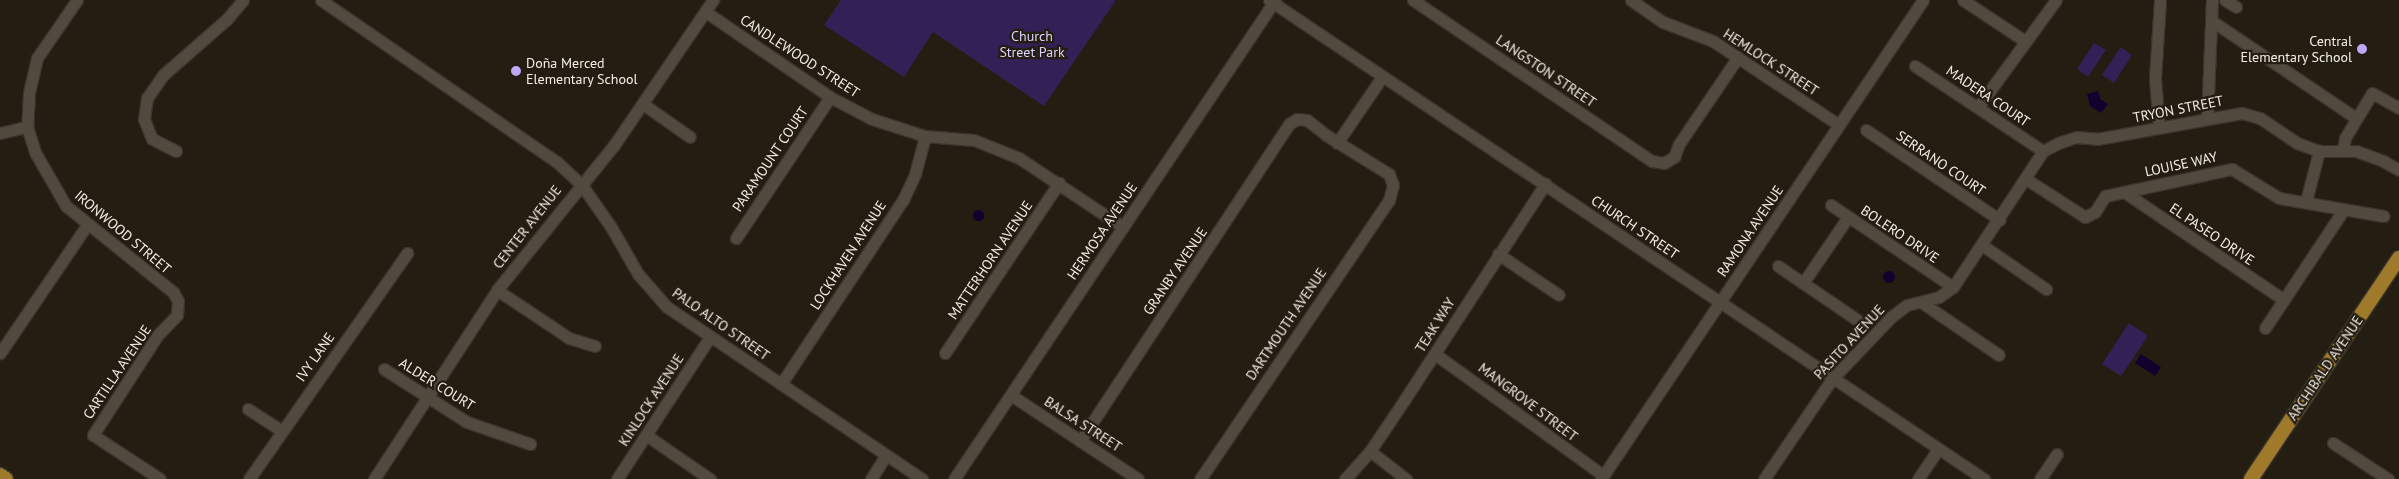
<!DOCTYPE html>
<meta charset="utf-8">
<style>
body{margin:0}
#map{position:relative;width:2399px;height:479px;overflow:hidden;background:#241d11;font-family:"PT Sans",sans-serif}
div>[style]{position:absolute}
.green>*{inset:0;background:#332056}
.water>*{inset:0;background:#12002f}
.round{border-radius:50%}
.roads{filter:drop-shadow(1px 0 #3b352f) drop-shadow(-1px 0 #3b352f) drop-shadow(0 1px #3b352f) drop-shadow(0 -1px #3b352f)}
.minor>*{height:11px;margin:-5.5px;padding:0 5.5px;transform-origin:5.5px;border-radius:5.5px;background:#524a3e}
.major>*{height:14px;margin:-7px;padding:0 7px;transform-origin:7px;border-radius:7px;background:#9f7a2b}
.dots>*{width:14px;height:14px;translate:-50% -50%;box-sizing:border-box;border:2px solid #241d11;border-radius:50%}
span{translate:-50% -50%;white-space:nowrap;text-align:center;line-height:1.15;-webkit-text-stroke:4.5px #241d11;paint-order:stroke}
.park-label{font-size:14px;color:#ddd3fe}
.poi-label{font-size:14px;color:#f3efe7}
.right{translate:-100% -50%;text-align:right}
.left{translate:0 -50%;text-align:left}
.street-label{font-size:14px;color:#f3efe7}
</style>
<div id="map">
<div class="green">
<div style="clip-path:polygon(841px 0,1116px 0,1044px 106px,933px 32px,904px 77px,824px 25px)"></div>
<div style="clip-path:polygon(2094px 43px,2106px 50px,2088px 77px,2077px 69px)"></div>
<div style="clip-path:polygon(2121px 47px,2132px 55px,2114px 83px,2102px 75px)"></div>
<div style="clip-path:polygon(2129px 323px,2148px 336px,2121px 376px,2102px 364px)"></div>
</div>
<div class="water">
<div style="clip-path:polygon(2098px 91px,2100px 99px,2108px 104px,2101px 113px,2090px 106px,2087px 94px)"></div>
<div class="round" style="left:972.5px;top:209.5px;width:11px;height:11px"></div>
<div class="round" style="left:1883px;top:271px;width:12px;height:12px"></div>
<div style="clip-path:polygon(2141px 354px,2161px 367px,2155px 376px,2135px 363px)"></div>
</div>
<div class="roads">
<div class="minor">
<div style="left:77px;top:0;width:70px;rotate:124.6deg"></div>
<div style="left:37px;top:58px;width:36px;rotate:103deg"></div>
<div style="left:29px;top:93px;width:34px;rotate:93deg"></div>
<div style="left:27px;top:127px;width:28px;rotate:72deg"></div>
<div style="left:36px;top:154px;width:60px;rotate:60deg"></div>
<div style="left:66px;top:206px;width:137px;rotate:38.8deg"></div>
<div style="left:173px;top:292px;width:10px;rotate:61deg"></div>
<div style="left:178px;top:301px;width:14px;rotate:94deg"></div>
<div style="left:177px;top:315px;width:29px;rotate:134deg"></div>
<div style="left:157px;top:336px;width:118px;rotate:122.9deg"></div>
<div style="left:93px;top:435px;width:80px;rotate:33.3deg"></div>
<div style="left:321px;top:0;width:286px;rotate:34.5deg"></div>
<div style="left:557px;top:162px;width:33px;rotate:43deg"></div>
<div style="left:581px;top:184px;width:52px;rotate:55.1deg"></div>
<div style="left:611px;top:227px;width:54px;rotate:60.1deg"></div>
<div style="left:638px;top:274px;width:44px;rotate:48.7deg"></div>
<div style="left:667px;top:307px;width:308px;rotate:34deg"></div>
<div style="left:1269px;top:0;width:861px;rotate:33.82deg"></div>
<div style="left:1413px;top:0;width:288px;rotate:34deg"></div>
<div style="left:1652px;top:161px;width:12px;rotate:9deg"></div>
<div style="left:1664px;top:163px;width:12px;rotate:-31deg"></div>
<div style="left:1674px;top:157px;width:14px;rotate:-69deg"></div>
<div style="left:1679px;top:144px;width:105px;rotate:-55.9deg"></div>
<div style="left:1631px;top:0;width:39px;rotate:35deg"></div>
<div style="left:1663px;top:22px;width:53px;rotate:20.8deg"></div>
<div style="left:1713px;top:41px;width:151px;rotate:33.7deg"></div>
<div style="left:1963px;top:0;width:74px;rotate:33.5deg"></div>
<div style="left:2225px;top:0;width:13px;rotate:32deg"></div>
<div style="left:706px;top:12px;width:150px;rotate:34.4deg"></div>
<div style="left:830px;top:97px;width:47px;rotate:27.6deg"></div>
<div style="left:872px;top:119px;width:56px;rotate:17.8deg"></div>
<div style="left:925px;top:136px;width:49px;rotate:4.7deg"></div>
<div style="left:974px;top:140px;width:48px;rotate:21.8deg"></div>
<div style="left:1019px;top:158px;width:125px;rotate:33.6deg"></div>
<div style="left:2212px;top:21px;width:174px;rotate:34deg"></div>
<div style="left:1915px;top:66px;width:154px;rotate:33.6deg"></div>
<div style="left:643px;top:104px;width:57px;rotate:35.1deg"></div>
<div style="left:1978px;top:107px;width:132px;rotate:-53.9deg"></div>
<div style="left:2207px;top:119px;width:119px;rotate:-87.6deg"></div>
<div style="left:2159px;top:128px;width:50px;rotate:-94.6deg"></div>
<div style="left:2155px;top:78px;width:78px;rotate:-86.3deg"></div>
<div style="left:1866px;top:130px;width:161px;rotate:33.9deg"></div>
<div style="left:0;top:133px;width:28px;rotate:-13deg"></div>
<div style="left:1337px;top:143px;width:80px;rotate:-55.7deg"></div>
<div style="left:2343px;top:150px;width:12px;rotate:-81deg"></div>
<div style="left:2345px;top:138px;width:52px;rotate:-59deg"></div>
<div style="left:2372px;top:93px;width:31px;rotate:29deg"></div>
<div style="left:176px;top:151px;width:27px;rotate:-153deg"></div>
<div style="left:152px;top:139px;width:22px;rotate:-112deg"></div>
<div style="left:144px;top:119px;width:21px;rotate:-82deg"></div>
<div style="left:147px;top:98px;width:28px;rotate:-55deg"></div>
<div style="left:163px;top:75px;width:85px;rotate:-41.2deg"></div>
<div style="left:227px;top:19px;width:25px;rotate:-50deg"></div>
<div style="left:2026px;top:179px;width:70px;rotate:32.8deg"></div>
<div style="left:2085px;top:217px;width:11px;rotate:-27deg"></div>
<div style="left:2095px;top:212px;width:19px;rotate:-58deg"></div>
<div style="left:2105px;top:196px;width:130px;rotate:-12deg"></div>
<div style="left:2232px;top:169px;width:55px;rotate:31.7deg"></div>
<div style="left:2279px;top:198px;width:106px;rotate:9.8deg"></div>
<div style="left:2124px;top:192px;width:193px;rotate:34deg"></div>
<div style="left:2306px;top:201px;width:52px;rotate:-75.4deg"></div>
<div style="left:1831px;top:205px;width:147px;rotate:33.9deg"></div>
<div style="left:736px;top:238px;width:169px;rotate:-56.3deg"></div>
<div style="left:1982px;top:245px;width:78px;rotate:34.5deg"></div>
<div style="left:1498px;top:254px;width:73px;rotate:33.9deg"></div>
<div style="left:1778px;top:266px;width:102px;rotate:34.2deg"></div>
<div style="left:1803px;top:283px;width:80px;rotate:-55.7deg"></div>
<div style="left:497px;top:290px;width:87px;rotate:33.7deg"></div>
<div style="left:569px;top:338px;width:27px;rotate:17deg"></div>
<div style="left:1921px;top:302px;width:94px;rotate:34.2deg"></div>
<div style="left:2265px;top:328px;width:143px;rotate:-56.4deg"></div>
<div style="left:0;top:353px;width:155px;rotate:-55.8deg"></div>
<div style="left:945px;top:353px;width:205px;rotate:-56.2deg"></div>
<div style="left:1435px;top:354px;width:207px;rotate:35.8deg"></div>
<div style="left:384px;top:369px;width:98px;rotate:32.6deg"></div>
<div style="left:467px;top:422px;width:67px;rotate:19.2deg"></div>
<div style="left:781px;top:384px;width:221px;rotate:-56.5deg"></div>
<div style="left:903px;top:200px;width:29px;rotate:-65deg"></div>
<div style="left:915px;top:174px;width:39px;rotate:-75deg"></div>
<div style="left:1011px;top:395px;width:152px;rotate:33.5deg"></div>
<div style="left:248px;top:409px;width:40px;rotate:32.9deg"></div>
<div style="left:646px;top:435px;width:78px;rotate:34.5deg"></div>
<div style="left:1080px;top:441px;width:380px;rotate:-56.6deg"></div>
<div style="left:1289px;top:124px;width:9px;rotate:-32deg"></div>
<div style="left:1297px;top:119px;width:10px;rotate:6deg"></div>
<div style="left:1307px;top:120px;width:24px;rotate:38deg"></div>
<div style="left:1326px;top:135px;width:74px;rotate:31.8deg"></div>
<div style="left:1389px;top:174px;width:12px;rotate:70deg"></div>
<div style="left:1393px;top:185px;width:16px;rotate:105deg"></div>
<div style="left:1389px;top:200px;width:337px;rotate:124.1deg"></div>
<div style="left:2333px;top:443px;width:66px;rotate:33.2deg"></div>
<div style="left:1370px;top:451px;width:46px;rotate:37.9deg"></div>
<div style="left:249px;top:479px;width:276px;rotate:-55deg"></div>
<div style="left:374px;top:479px;width:225px;rotate:-56.9deg"></div>
<div style="left:497px;top:290px;width:186px;rotate:-51.1deg"></div>
<div style="left:614px;top:145px;width:176px;rotate:-55.7deg"></div>
<div style="left:617px;top:479px;width:170px;rotate:-56.8deg"></div>
<div style="left:871px;top:479px;width:28px;rotate:-58deg"></div>
<div style="left:954px;top:479px;width:577px;rotate:-56.17deg"></div>
<div style="left:1345px;top:479px;width:38px;rotate:-48deg"></div>
<div style="left:1370px;top:451px;width:63px;rotate:-56.1deg"></div>
<div style="left:1405px;top:399px;width:257px;rotate:-56.9deg"></div>
<div style="left:1601px;top:479px;width:577px;rotate:-56.09deg"></div>
<div style="left:1764px;top:479px;width:121px;rotate:-55.8deg"></div>
<div style="left:1832px;top:379px;width:86px;rotate:-46.4deg"></div>
<div style="left:1891px;top:317px;width:20px;rotate:-37deg"></div>
<div style="left:1907px;top:305px;width:33px;rotate:-14deg"></div>
<div style="left:1939px;top:297px;width:17px;rotate:-36deg"></div>
<div style="left:1953px;top:287px;width:163px;rotate:-56.5deg"></div>
<div style="left:2043px;top:151px;width:17px;rotate:-28deg"></div>
<div style="left:2058px;top:143px;width:19px;rotate:-18deg"></div>
<div style="left:2076px;top:137px;width:21px;rotate:5deg"></div>
<div style="left:2097px;top:139px;width:147px;rotate:-10.2deg"></div>
<div style="left:2242px;top:113px;width:19px;rotate:16deg"></div>
<div style="left:2260px;top:118px;width:45px;rotate:34deg"></div>
<div style="left:2297px;top:143px;width:23px;rotate:20deg"></div>
<div style="left:2319px;top:151px;width:37px"></div>
<div style="left:2356px;top:151px;width:29px;rotate:20deg"></div>
<div style="left:2383px;top:161px;width:18px;rotate:29deg"></div>
<div style="left:1918px;top:479px;width:36px;rotate:-56deg"></div>
<div style="left:2040px;top:479px;width:30px;rotate:-56deg"></div>
</div>
<div class="major">
<div style="left:0;top:475px;width:7px;rotate:34deg"></div>
<div style="left:2251px;top:479px;width:266px;rotate:-56.2deg"></div>
</div>
</div>
<div class="dots">
<div style="left:2362px;top:49px;background:#bea9f5"></div>
<div style="left:516px;top:71px;background:#bea9f5"></div>
</div>
<div class="park-label">
<span style="left:1032px;top:44px">Church<br>Street Park</span>
</div>
<div class="poi-label">
<span class="right" style="left:2352px;top:49px">Central<br>Elementary School</span>
<span class="left" style="left:526px;top:71px">Doña Merced<br>Elementary School</span>
</div>
<div class="street-label">
<span style="left:800px;top:56px;rotate:33deg">CANDLEWOOD STREET</span>
<span style="left:1771px;top:62px;rotate:33deg">HEMLOCK STREET</span>
<span style="left:1546px;top:71px;rotate:34deg">LANGSTON STREET</span>
<span style="left:1988px;top:96px;rotate:34deg">MADERA COURT</span>
<span style="left:2178px;top:109px;rotate:-11deg">TRYON STREET</span>
<span style="left:770px;top:159px;rotate:-56deg">PARAMOUNT COURT</span>
<span style="left:1941px;top:163px;rotate:34deg">SERRANO COURT</span>
<span style="left:2181px;top:164px;rotate:-12deg">LOUISE WAY</span>
<span style="left:527px;top:227px;rotate:-52deg">CENTER AVENUE</span>
<span style="left:1635px;top:227px;rotate:34deg">CHURCH STREET</span>
<span style="left:1102px;top:231px;rotate:-56deg">HERMOSA AVENUE</span>
<span style="left:1750px;top:231px;rotate:-56deg">RAMONA AVENUE</span>
<span style="left:123px;top:232px;rotate:40deg">IRONWOOD STREET</span>
<span style="left:1900px;top:234px;rotate:34deg">BOLERO DRIVE</span>
<span style="left:2212px;top:234px;rotate:34deg">EL PASEO DRIVE</span>
<span style="left:848px;top:255px;rotate:-57deg">LOCKHAVEN AVENUE</span>
<span style="left:990px;top:260px;rotate:-56deg">MATTERHORN AVENUE</span>
<span style="left:1175px;top:271px;rotate:-56deg">GRANBY AVENUE</span>
<span style="left:721px;top:324px;rotate:35deg">PALO ALTO STREET</span>
<span style="left:1286px;top:324px;rotate:-56deg">DARTMOUTH AVENUE</span>
<span style="left:1435px;top:325px;rotate:-58deg">TEAK WAY</span>
<span style="left:1849px;top:342px;rotate:-47deg">PASITO AVENUE</span>
<span style="left:315px;top:357px;rotate:-55deg">IVY LANE</span>
<span style="left:2325px;top:368px;rotate:-56deg">ARCHIBALD AVENUE</span>
<span style="left:117px;top:372px;rotate:-56deg">CARTILLA AVENUE</span>
<span style="left:437px;top:384px;rotate:32deg">ALDER COURT</span>
<span style="left:651px;top:400px;rotate:-57deg">KINLOCK AVENUE</span>
<span style="left:1528px;top:402px;rotate:37deg">MANGROVE STREET</span>
<span style="left:1083px;top:424px;rotate:33deg">BALSA STREET</span>
</div>
</div>
